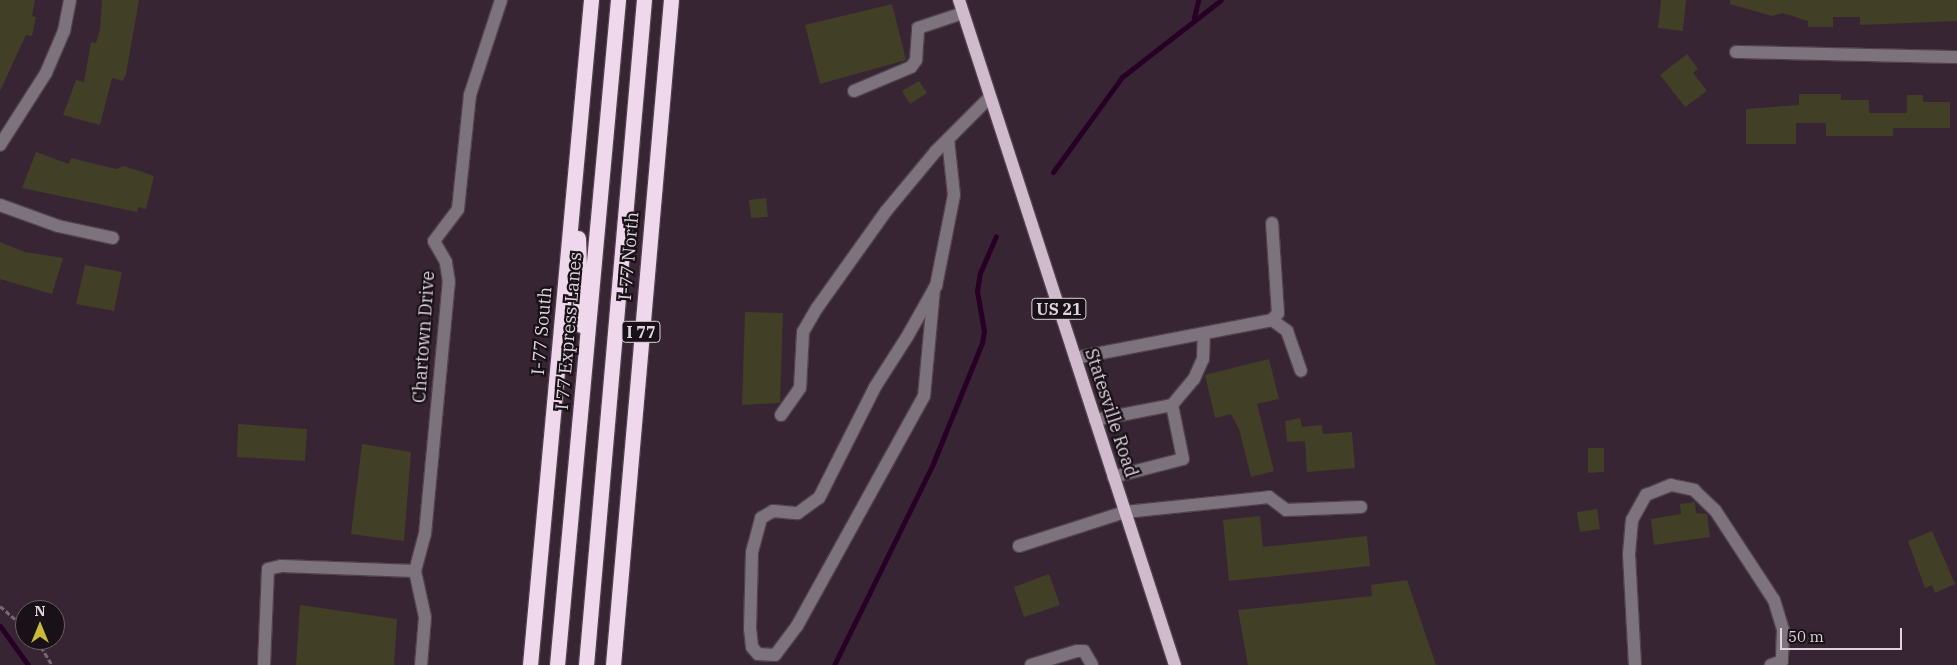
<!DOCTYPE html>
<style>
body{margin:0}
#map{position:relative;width:1957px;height:665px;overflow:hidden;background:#372534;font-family:"IBM Plex Serif",serif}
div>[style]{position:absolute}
.stream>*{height:5px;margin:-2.5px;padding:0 2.5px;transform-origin:2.5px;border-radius:2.5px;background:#280025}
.building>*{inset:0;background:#423f27}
.path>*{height:3px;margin-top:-1.5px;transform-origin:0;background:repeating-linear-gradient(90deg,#766774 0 5px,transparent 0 7.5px)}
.roads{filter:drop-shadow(1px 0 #52414f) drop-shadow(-1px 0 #52414f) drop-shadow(0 1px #52414f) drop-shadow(0 -1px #52414f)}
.minor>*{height:12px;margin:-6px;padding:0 6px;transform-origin:6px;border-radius:6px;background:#7d737c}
.major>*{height:12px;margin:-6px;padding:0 6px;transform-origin:6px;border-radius:6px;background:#d0bbcc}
.highway>*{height:15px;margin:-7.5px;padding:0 7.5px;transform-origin:7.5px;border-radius:7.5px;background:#f0d8ec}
span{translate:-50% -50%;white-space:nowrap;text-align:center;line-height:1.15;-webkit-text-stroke:4.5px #191118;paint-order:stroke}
.shield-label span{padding:1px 4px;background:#191118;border:1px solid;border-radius:4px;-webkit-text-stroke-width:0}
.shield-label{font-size:16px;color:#dfd3dd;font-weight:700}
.street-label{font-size:18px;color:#dfd3dd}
.north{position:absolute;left:15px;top:600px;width:50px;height:50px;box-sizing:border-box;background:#191118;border:1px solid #685f67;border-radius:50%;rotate:0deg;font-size:14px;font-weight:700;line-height:20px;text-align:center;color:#dfd3dd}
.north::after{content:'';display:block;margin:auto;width:18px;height:22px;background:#c9ba3a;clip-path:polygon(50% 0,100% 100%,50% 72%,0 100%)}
.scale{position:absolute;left:1780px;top:628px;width:122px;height:22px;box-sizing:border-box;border:2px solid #dfd3dd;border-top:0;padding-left:6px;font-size:15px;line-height:18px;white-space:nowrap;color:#dfd3dd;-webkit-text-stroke:4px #191118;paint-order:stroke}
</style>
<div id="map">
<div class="stream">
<div style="left:1194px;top:18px;width:18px;rotate:-77deg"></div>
<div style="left:1053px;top:172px;width:117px;rotate:-54deg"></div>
<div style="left:1122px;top:77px;width:125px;rotate:-37.9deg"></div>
<div style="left:0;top:626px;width:48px;rotate:54.3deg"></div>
<div style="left:834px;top:665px;width:222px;rotate:-63.8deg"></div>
<div style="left:932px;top:466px;width:133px;rotate:-67.9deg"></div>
<div style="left:982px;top:343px;width:12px;rotate:-81deg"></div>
<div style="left:984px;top:331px;width:41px;rotate:-99.9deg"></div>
<div style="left:977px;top:291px;width:18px;rotate:-81deg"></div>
<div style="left:980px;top:273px;width:40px;rotate:-66.6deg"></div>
</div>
<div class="building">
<div style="clip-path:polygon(0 0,35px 0,32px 16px,36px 17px,32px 36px,26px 35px,0 91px)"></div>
<div style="clip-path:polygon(102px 0,139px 0,126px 74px,123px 81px,112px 78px,100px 125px,63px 115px,76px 80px,84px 82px,91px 42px,96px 43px,100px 29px)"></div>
<div style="clip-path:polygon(1661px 0,1686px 0,1683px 31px,1658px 28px)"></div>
<div style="clip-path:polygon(1730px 0,1957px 0,1957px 21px,1860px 25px,1860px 17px,1833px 17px,1833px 27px,1808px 27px,1808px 21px,1783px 13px,1772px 16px,1730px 4px)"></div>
<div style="clip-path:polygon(892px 4px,906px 60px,820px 84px,805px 25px)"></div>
<div style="clip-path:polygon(1687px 54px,1698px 69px,1693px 73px,1707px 91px,1685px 107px,1660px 75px)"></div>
<div style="clip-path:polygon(919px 81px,927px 93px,910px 104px,902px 91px)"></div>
<div style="clip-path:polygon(1799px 94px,1841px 94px,1841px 100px,1869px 100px,1869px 113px,1907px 113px,1907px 95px,1923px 95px,1923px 102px,1950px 102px,1950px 128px,1893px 128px,1893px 136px,1826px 136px,1826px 123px,1796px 123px,1796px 144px,1746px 144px,1746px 109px,1799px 105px)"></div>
<div style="clip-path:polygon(36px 152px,69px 164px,71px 158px,116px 169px,124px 166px,154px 176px,146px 209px,138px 207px,137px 212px,22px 188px)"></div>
<div style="clip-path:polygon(766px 198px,768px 217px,751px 218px,749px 200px)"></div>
<div style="clip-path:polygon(0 242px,25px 252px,63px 258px,52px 294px,0 279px)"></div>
<div style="clip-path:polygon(85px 265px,122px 272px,114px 311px,76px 304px)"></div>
<div style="clip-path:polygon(745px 312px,783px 313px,780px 403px,742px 405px)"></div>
<div style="clip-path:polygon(1269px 359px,1279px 399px,1257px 404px,1274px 471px,1251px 477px,1239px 429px,1231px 414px,1215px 418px,1205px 375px)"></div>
<div style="clip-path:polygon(1300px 418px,1302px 427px,1322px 425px,1323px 434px,1352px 432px,1355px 468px,1307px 472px,1305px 441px,1287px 442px,1285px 421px)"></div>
<div style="clip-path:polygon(238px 424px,307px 429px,305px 461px,237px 457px)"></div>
<div style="clip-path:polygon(362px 444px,411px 452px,404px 541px,351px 534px)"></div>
<div style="clip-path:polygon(1588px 448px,1604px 448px,1604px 472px,1588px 473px)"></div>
<div style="clip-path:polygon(1695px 502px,1696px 513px,1707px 514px,1710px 537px,1654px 545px,1651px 519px,1681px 514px,1680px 504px)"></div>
<div style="clip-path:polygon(1597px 509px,1600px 529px,1580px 532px,1577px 512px)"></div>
<div style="clip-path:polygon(1260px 516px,1263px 547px,1367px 536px,1370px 566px,1229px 581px,1223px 520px)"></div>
<div style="clip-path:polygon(1932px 531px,1955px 584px,1935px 593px,1932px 585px,1925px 588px,1908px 541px)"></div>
<div style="clip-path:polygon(1049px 574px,1060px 605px,1024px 617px,1014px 587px)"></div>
<div style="clip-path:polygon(1407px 580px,1436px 665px,1248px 665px,1238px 610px,1372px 596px,1371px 585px)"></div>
<div style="clip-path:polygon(300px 605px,397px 619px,394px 665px,296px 665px)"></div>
</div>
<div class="path">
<div style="left:0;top:606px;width:33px;rotate:41deg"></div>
<div style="left:37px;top:640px;width:29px;rotate:59deg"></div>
</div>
<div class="roads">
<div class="minor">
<div style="left:1736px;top:52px;width:221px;rotate:1.3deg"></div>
<div style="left:854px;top:91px;width:62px;rotate:-22.8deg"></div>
<div style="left:911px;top:67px;width:9px;rotate:-54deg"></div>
<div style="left:916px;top:60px;width:32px;rotate:-86deg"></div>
<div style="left:918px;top:28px;width:47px;rotate:-18.4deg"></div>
<div style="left:0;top:145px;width:85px;rotate:-57.4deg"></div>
<div style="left:46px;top:73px;width:46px;rotate:-66.8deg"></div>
<div style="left:64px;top:31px;width:32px;rotate:-79deg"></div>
<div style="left:0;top:205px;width:62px;rotate:19.9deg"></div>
<div style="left:58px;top:226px;width:56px;rotate:12.3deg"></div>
<div style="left:934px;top:289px;width:107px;rotate:95.3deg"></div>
<div style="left:924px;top:396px;width:263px;rotate:118.9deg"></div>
<div style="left:797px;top:626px;width:36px;rotate:127deg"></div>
<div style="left:775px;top:655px;width:17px;rotate:-177deg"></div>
<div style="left:758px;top:654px;width:9px;rotate:-131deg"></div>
<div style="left:752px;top:647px;width:18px;rotate:-96deg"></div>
<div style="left:750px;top:629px;width:77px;rotate:-88.5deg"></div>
<div style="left:752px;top:552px;width:35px;rotate:-75deg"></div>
<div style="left:761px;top:518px;width:14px;rotate:-30deg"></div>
<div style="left:773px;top:511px;width:25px;rotate:5deg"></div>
<div style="left:798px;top:513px;width:26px;rotate:-36deg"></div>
<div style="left:819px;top:498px;width:124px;rotate:-63.2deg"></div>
<div style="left:875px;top:387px;width:59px;rotate:-57.4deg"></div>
<div style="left:907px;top:337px;width:55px;rotate:-60.6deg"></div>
<div style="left:934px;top:289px;width:4px;rotate:-56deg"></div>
<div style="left:936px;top:286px;width:93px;rotate:-78.8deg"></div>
<div style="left:954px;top:195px;width:56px;rotate:-96.1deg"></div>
<div style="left:1272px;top:320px;width:19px;rotate:36deg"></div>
<div style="left:1287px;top:331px;width:42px;rotate:70.7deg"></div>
<div style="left:1075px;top:358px;width:201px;rotate:-10.9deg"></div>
<div style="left:1272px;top:320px;width:9px;rotate:-49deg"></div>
<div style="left:1278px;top:313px;width:90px;rotate:-93.8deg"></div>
<div style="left:1172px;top:405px;width:34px;rotate:-50deg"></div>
<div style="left:1194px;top:379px;width:22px;rotate:-66deg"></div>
<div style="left:1203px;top:359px;width:25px;rotate:-88deg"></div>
<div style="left:781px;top:415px;width:33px;rotate:-55deg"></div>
<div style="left:800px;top:388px;width:56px;rotate:-86.9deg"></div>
<div style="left:803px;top:332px;width:28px;rotate:-60deg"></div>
<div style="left:817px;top:308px;width:120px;rotate:-54.5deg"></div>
<div style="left:887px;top:210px;width:77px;rotate:-50.3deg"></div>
<div style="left:936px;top:151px;width:76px;rotate:-45deg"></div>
<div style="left:1095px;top:420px;width:78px;rotate:-11deg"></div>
<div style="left:1172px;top:405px;width:55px;rotate:78.5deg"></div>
<div style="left:1183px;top:459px;width:72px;rotate:165.6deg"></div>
<div style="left:1019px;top:546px;width:111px;rotate:-17.8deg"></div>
<div style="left:1125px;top:512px;width:145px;rotate:-5.9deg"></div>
<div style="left:1269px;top:497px;width:21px;rotate:37deg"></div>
<div style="left:1286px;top:510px;width:75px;rotate:-2.3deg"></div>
<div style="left:264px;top:665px;width:96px;rotate:-87.6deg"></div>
<div style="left:268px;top:569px;width:13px;rotate:-13deg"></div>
<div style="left:281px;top:566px;width:134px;rotate:2.1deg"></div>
<div style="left:421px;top:665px;width:48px;rotate:-85.2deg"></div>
<div style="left:425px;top:617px;width:47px;rotate:-102.3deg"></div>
<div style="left:415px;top:571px;width:38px;rotate:-75deg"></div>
<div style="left:425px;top:534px;width:253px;rotate:-84.6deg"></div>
<div style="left:449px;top:282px;width:20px;rotate:-99deg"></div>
<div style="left:446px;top:262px;width:24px;rotate:-120deg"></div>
<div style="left:434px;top:241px;width:40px;rotate:-53deg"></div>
<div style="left:458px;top:209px;width:115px;rotate:-84deg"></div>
<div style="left:470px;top:95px;width:100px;rotate:-71.9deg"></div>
<div style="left:1031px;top:665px;width:48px;rotate:-16.9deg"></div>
<div style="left:1077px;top:651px;width:7px"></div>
<div style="left:1084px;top:651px;width:16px;rotate:60deg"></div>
<div style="left:1635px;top:665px;width:111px;rotate:-93.1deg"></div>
<div style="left:1629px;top:554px;width:34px;rotate:-85deg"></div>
<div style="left:1632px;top:520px;width:29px;rotate:-61deg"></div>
<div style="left:1646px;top:495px;width:27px;rotate:-22deg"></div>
<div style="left:1671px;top:485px;width:24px;rotate:12deg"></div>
<div style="left:1694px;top:490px;width:29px;rotate:44deg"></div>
<div style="left:1715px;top:510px;width:108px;rotate:56.8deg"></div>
<div style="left:1774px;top:600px;width:31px;rotate:73deg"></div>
<div style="left:1783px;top:630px;width:31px;rotate:92deg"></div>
<div style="left:1782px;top:661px;width:12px;rotate:160deg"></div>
</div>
<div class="major">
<div style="left:959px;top:0;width:699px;rotate:72.01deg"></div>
</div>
<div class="highway">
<div style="left:578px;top:238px;width:87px;rotate:88deg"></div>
<div style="left:530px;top:665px;width:668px;rotate:-84.76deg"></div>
<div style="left:557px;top:665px;width:668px;rotate:-84.76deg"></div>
<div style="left:586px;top:665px;width:668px;rotate:-85.02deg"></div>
<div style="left:613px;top:665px;width:668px;rotate:-85.02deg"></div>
</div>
</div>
<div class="shield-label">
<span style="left:1059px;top:309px">US 21</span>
<span style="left:641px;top:332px">I 77</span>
</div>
<div class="street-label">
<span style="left:629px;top:256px;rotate:-85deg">I-77 North</span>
<span style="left:542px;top:331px;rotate:-85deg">I-77 South</span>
<span style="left:569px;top:331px;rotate:-85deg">I 77 Express Lanes</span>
<span style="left:424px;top:337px;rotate:-86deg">Chartown Drive</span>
<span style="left:1111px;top:413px;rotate:72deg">Statesville Road</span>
</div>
<div class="north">N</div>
<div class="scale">50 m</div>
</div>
